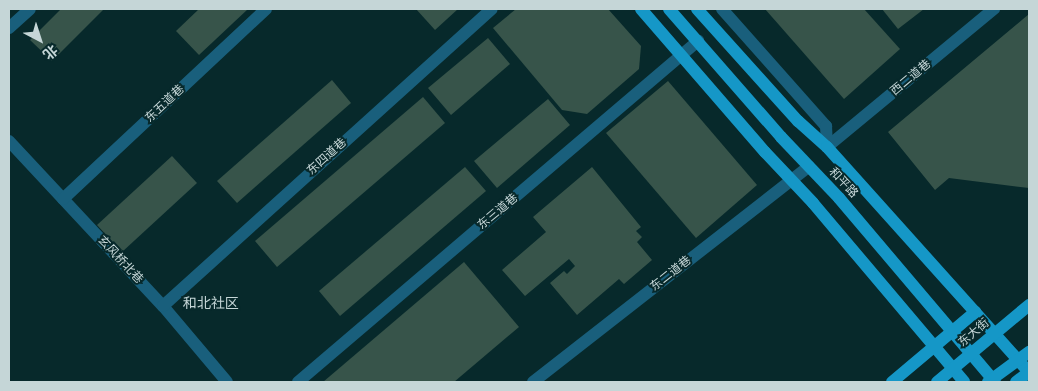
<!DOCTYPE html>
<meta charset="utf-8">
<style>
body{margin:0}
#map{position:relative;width:1038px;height:391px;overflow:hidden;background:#07292b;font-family:"Fira Sans Condensed","Noto Sans SC",sans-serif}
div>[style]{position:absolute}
.building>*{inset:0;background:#37544a}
.minor>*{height:12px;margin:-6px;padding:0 6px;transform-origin:6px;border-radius:6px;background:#195f7c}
.major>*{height:12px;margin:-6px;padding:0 6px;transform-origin:6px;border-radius:6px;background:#1597c7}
span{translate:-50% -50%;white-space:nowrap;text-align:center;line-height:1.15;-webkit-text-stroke:4px #07292b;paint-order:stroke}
.street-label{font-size:12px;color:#c5d6d7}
.neighbourhood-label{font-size:14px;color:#c5d6d7}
.frame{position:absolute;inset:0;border:10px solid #c5d6d7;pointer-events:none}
.north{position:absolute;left:15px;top:15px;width:50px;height:50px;-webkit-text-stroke:4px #07292b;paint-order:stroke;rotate:140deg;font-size:14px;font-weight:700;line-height:20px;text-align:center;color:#c5d6d7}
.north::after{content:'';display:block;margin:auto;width:18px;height:22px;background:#c5d6d7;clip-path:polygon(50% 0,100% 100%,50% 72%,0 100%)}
</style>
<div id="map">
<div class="building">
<div style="clip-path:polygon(61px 9px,104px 9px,52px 61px,30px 40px)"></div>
<div style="clip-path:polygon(199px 9px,248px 9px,199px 55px,176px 31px)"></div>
<div style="clip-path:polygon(416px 9px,458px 9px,435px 30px)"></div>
<div style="clip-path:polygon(516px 9px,608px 9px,641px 46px,639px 69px,587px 114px,562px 110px,493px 28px)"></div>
<div style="clip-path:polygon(765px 9px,864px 9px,900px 49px,844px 99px)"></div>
<div style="clip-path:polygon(882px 9px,924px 9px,898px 29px)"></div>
<div style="clip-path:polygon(1029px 14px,1029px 188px,949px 178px,935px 190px,888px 132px)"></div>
<div style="clip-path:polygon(488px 38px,510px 64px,451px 115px,428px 88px)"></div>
<div style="clip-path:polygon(332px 80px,351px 103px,237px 203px,217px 181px)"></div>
<div style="clip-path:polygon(668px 81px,757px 185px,696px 238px,606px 133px)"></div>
<div style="clip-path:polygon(423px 97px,445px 123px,277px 267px,255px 241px)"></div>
<div style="clip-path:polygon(548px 99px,570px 125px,497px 188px,474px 161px)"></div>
<div style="clip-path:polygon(172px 156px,197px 183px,122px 252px,97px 225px)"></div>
<div style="clip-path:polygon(465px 167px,486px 191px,340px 316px,319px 291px)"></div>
<div style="clip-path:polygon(592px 167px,641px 227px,636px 231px,642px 237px,637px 242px,652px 260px,624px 284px,619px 279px,577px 315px,550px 283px,564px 271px,567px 274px,575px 266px,569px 259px,525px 296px,502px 270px,546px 232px,533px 217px)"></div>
<div style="clip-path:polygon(464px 262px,519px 327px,454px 382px,323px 382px)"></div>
</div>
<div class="minor">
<div style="left:722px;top:9px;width:157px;rotate:48.4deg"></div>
<div style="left:826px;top:126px;width:21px;rotate:87deg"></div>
<div style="left:9px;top:28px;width:28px;rotate:-42deg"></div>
<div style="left:9px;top:141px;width:226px;rotate:47deg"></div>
<div style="left:163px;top:306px;width:99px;rotate:49.9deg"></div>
<div style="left:827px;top:147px;width:217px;rotate:-39.6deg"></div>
<div style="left:63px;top:199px;width:278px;rotate:-43.1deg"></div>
<div style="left:163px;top:306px;width:443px;rotate:-42.1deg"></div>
<div style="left:298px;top:382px;width:526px;rotate:-40.45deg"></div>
<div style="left:533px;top:382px;width:350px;rotate:-38deg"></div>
</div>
<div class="major">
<div style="left:641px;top:9px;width:189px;rotate:49.1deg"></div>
<div style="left:765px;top:152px;width:70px;rotate:46.7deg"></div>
<div style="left:813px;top:203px;width:234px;rotate:49.8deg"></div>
<div style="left:669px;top:9px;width:170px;rotate:48.8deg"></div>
<div style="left:781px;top:137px;width:84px;rotate:46.4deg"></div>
<div style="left:839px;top:198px;width:241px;rotate:49.7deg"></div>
<div style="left:697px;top:9px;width:151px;rotate:48deg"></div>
<div style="left:798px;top:121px;width:39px;rotate:42deg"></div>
<div style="left:827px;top:147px;width:302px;rotate:48.1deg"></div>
<div style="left:892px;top:382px;width:109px;rotate:-40.1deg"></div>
<div style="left:937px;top:382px;width:120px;rotate:-39.9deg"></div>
<div style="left:988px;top:382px;width:51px;rotate:-36.2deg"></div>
<div style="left:1016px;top:382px;width:16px;rotate:-38deg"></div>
</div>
<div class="street-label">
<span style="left:911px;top:78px;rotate:-40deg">西二道巷</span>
<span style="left:165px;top:104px;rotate:-43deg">东五道巷</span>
<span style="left:327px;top:157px;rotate:-42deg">东四道巷</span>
<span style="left:843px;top:183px;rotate:47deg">和平路</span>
<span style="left:498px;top:212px;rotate:-40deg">东三道巷</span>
<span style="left:120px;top:260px;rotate:47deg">玄风桥北巷</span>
<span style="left:671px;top:274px;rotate:-38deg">东二道巷</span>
<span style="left:974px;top:333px;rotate:-40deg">东大街</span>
</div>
<div class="neighbourhood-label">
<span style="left:211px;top:304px">和北社区</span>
</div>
<div class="frame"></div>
<div class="north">北</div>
</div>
